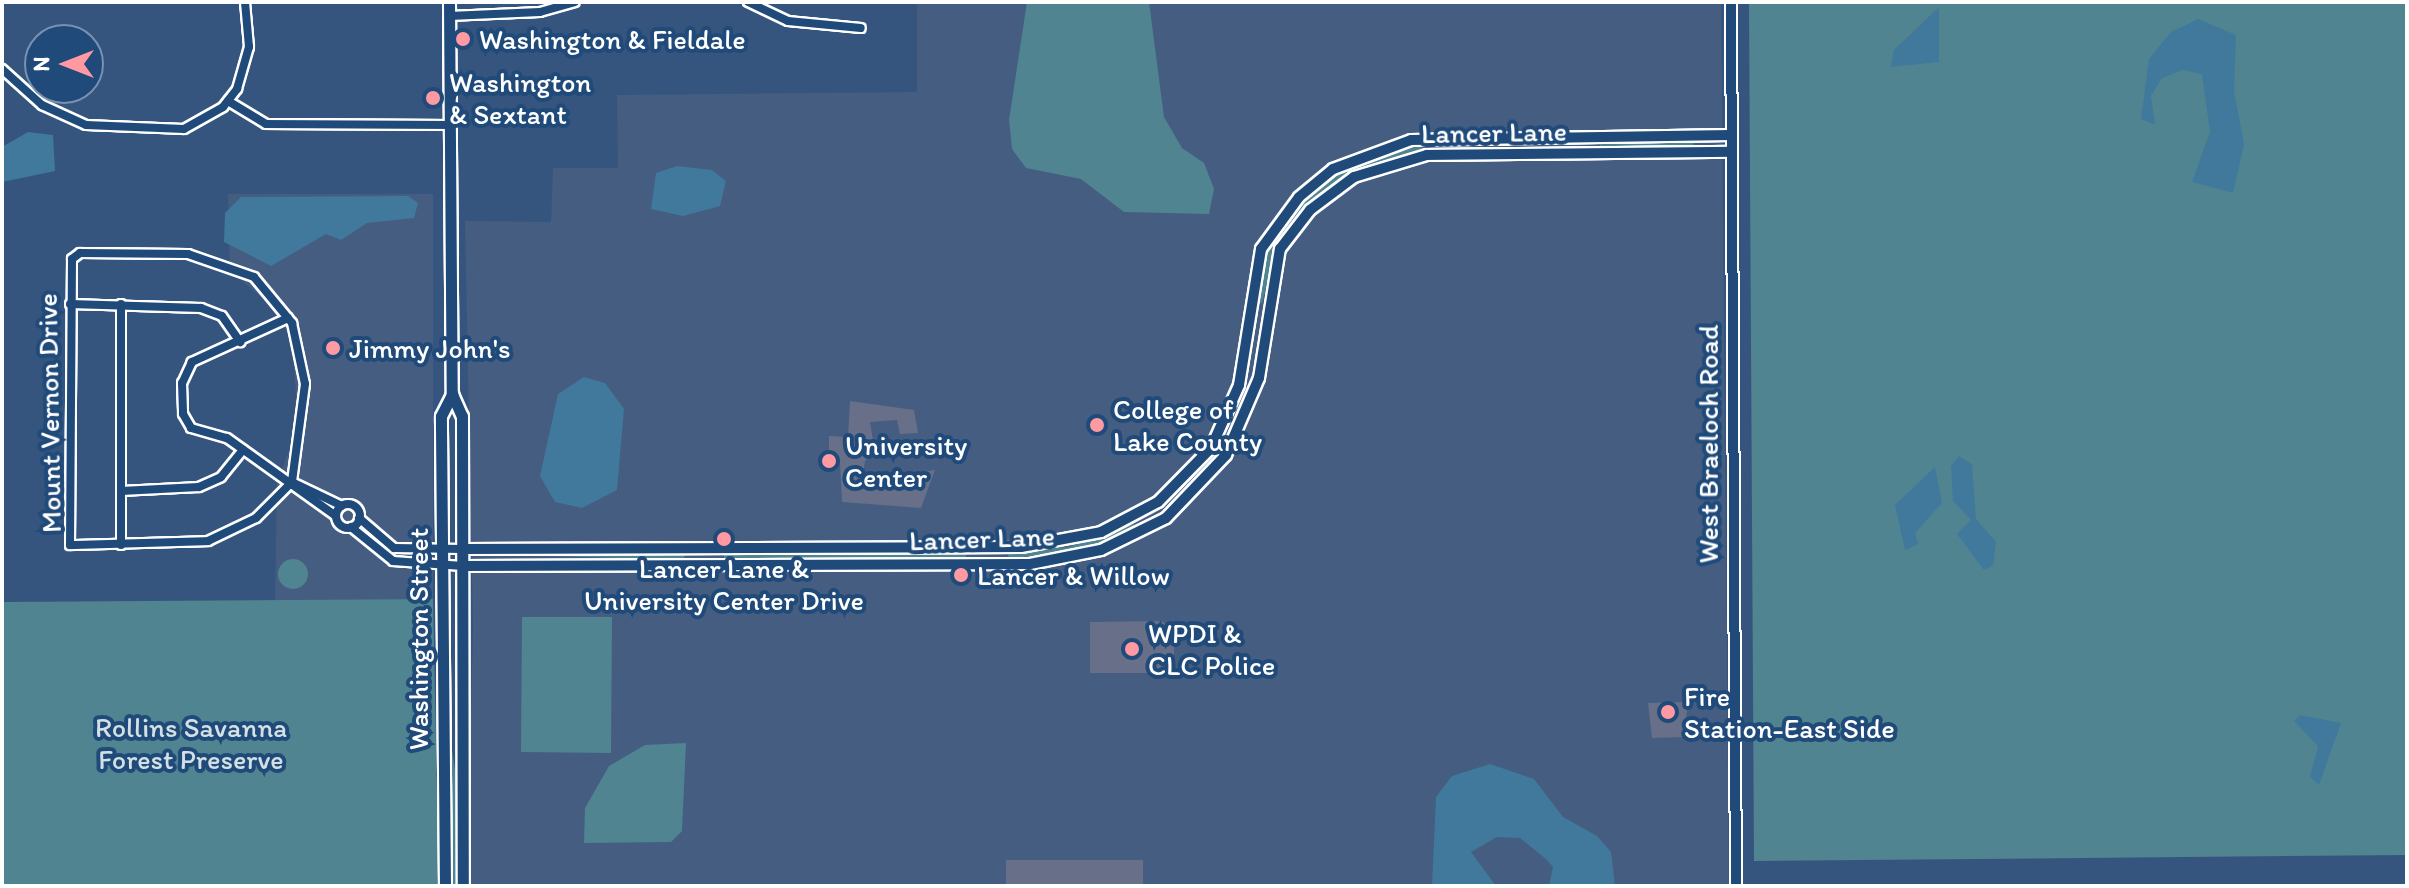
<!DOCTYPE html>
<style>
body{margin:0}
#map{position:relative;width:2409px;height:888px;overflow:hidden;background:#35557e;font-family:Itim,sans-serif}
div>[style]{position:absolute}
.built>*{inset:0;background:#445d81}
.green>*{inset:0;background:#508491}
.round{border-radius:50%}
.water>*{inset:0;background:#41799c}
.building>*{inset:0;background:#676f89}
.roads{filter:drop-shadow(2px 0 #fff) drop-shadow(-2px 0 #fff) drop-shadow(0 2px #fff) drop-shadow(0 -2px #fff)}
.minor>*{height:8px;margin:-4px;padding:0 4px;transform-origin:4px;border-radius:4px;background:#1f4a7a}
.minor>.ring{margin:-4px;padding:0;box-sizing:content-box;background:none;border:8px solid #1f4a7a;border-radius:50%}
.tertiary>*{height:10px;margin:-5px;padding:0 5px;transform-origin:5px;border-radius:5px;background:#1f4a7a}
.secondary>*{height:11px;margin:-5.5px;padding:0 5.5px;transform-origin:5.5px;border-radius:5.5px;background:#1f4a7a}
.dots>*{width:22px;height:22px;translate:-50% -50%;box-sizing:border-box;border:4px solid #1f4a7a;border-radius:50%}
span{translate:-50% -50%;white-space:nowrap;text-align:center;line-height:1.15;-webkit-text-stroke:8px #1f4a7a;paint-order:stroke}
.poi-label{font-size:28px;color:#fff}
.left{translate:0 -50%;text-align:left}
.street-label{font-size:28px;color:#fff}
.park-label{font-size:28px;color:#d3e0e4}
.frame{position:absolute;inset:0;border:4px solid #fff;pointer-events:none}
.north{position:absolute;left:24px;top:24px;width:80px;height:80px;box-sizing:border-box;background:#1f4a7a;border:2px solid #7992af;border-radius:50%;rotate:270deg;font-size:22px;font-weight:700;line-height:32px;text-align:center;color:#fff}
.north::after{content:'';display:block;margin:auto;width:28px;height:36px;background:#ff9aa2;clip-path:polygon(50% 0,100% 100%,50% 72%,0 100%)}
</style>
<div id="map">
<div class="built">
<div style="clip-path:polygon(917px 2px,1721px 2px,1729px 886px,467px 886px,473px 628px,465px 221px,551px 222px,553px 168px,618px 168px,617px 95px,917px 92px)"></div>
<div style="clip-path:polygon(228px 194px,433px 194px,433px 599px,275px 601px,277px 482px,293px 440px,296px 394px,292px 344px,277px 310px,230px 271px)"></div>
</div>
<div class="green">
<div style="clip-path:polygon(1027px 2px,1149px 2px,1164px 117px,1182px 148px,1204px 163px,1214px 189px,1209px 214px,1124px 212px,1081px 179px,1026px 168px,1012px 149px,1009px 120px)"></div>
<div style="clip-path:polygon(1749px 2px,2407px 2px,2407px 855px,1754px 861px)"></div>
<div style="clip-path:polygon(1694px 141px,1693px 147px,1600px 148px,1600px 142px)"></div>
<div style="clip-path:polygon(1421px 145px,1422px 151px,1351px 172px,1307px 206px,1278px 242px,1262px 303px,1256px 303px,1268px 248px,1298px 206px,1341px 171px)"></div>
<div style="clip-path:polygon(1134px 524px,1137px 529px,1093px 547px,1009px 559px,1008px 553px,1069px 547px)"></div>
<div style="clip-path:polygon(966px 552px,966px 560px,724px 560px,724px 554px)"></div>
<div style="clip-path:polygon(685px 554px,684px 560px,550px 556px,551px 554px)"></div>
<div class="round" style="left:278px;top:559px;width:30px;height:30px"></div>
<div style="clip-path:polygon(433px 599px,439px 886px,2px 886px,2px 602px)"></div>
<div style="clip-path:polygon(522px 617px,612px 617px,611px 753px,521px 752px)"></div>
<div style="clip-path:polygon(448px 723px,458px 790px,458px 886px,451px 886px)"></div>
<div style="clip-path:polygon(686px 743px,682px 831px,671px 842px,584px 843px,585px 808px,609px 766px,645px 745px)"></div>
</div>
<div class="water">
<div style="clip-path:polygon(1939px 7px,1939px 62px,1891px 67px,1894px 50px)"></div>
<div style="clip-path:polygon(2198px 19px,2236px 35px,2234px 91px,2244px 144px,2233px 193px,2192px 182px,2210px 132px,2202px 74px,2183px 70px,2162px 78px,2151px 96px,2155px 125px,2141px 119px,2149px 59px,2171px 32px)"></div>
<div style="clip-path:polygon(28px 132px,53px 135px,55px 171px,2px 182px,2px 147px)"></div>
<div style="clip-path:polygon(677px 166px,712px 170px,726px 181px,720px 206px,683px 216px,651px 209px,656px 173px)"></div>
<div style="clip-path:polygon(408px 196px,418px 203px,414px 218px,367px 223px,341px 240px,326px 234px,271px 266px,224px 242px,225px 213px,241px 197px)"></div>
<div style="clip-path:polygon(584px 377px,605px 383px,624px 409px,617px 490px,582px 508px,555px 502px,540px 476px,558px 394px)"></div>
<div style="clip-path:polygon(1959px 456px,1972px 464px,1976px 519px,1996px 542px,1993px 566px,1984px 570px,1957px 534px,1971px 520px,1953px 501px,1951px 466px)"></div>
<div style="clip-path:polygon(1935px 467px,1942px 503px,1915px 533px,1918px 544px,1905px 550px,1895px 505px)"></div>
<div style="clip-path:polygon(2300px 715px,2341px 723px,2319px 785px,2310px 777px,2318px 746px,2294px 721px)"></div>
<div style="clip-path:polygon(1490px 764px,1534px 779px,1563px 817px,1597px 836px,1611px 852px,1615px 886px,1549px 886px,1553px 867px,1546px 859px,1520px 838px,1497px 837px,1471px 852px,1496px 886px,1432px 886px,1436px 797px,1452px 776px)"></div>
</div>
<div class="building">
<div style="clip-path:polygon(850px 401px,914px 410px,918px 433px,900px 434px,897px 420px,870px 422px,875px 452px,865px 461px,862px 481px,935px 470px,921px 508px,842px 502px,840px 464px,829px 464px,829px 436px,848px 437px)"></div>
<div style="clip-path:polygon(1159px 621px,1174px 626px,1174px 673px,1090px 673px,1090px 622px)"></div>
<div style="clip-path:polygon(1688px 702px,1684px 737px,1652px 738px,1648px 703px)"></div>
<div style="clip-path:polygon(1006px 860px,1143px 860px,1143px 886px,1006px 886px)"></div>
</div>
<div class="roads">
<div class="minor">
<div style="left:748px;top:2px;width:44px;rotate:25.4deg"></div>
<div style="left:788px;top:21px;width:73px;rotate:5.5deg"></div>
<div style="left:449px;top:16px;width:91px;rotate:-2.5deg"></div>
<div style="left:540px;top:12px;width:36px;rotate:-16deg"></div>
<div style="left:2px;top:69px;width:54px;rotate:42deg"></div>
<div style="left:42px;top:105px;width:48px;rotate:24.4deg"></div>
<div style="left:86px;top:125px;width:98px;rotate:2.3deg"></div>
<div style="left:184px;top:129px;width:45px;rotate:-29.4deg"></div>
<div style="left:223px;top:107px;width:23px;rotate:-52deg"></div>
<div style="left:237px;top:89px;width:44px;rotate:-74.1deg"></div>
<div style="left:249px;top:47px;width:45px;rotate:-95.1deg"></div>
<div style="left:228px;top:101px;width:44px;rotate:31.2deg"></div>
<div style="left:266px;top:124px;width:183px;rotate:0.3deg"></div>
<div style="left:188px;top:254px;width:70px;rotate:19.2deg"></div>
<div style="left:254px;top:277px;width:60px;rotate:50.4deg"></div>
<div style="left:292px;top:323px;width:62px;rotate:78deg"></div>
<div style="left:305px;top:384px;width:99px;rotate:97.6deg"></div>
<div style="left:292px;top:482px;width:51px;rotate:135deg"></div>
<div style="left:256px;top:518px;width:53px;rotate:154.4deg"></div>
<div style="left:208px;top:541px;width:138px;rotate:178.3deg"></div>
<div style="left:70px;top:545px;width:286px;rotate:-89.6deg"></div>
<div style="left:72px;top:259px;width:10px;rotate:-37deg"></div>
<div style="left:80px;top:253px;width:108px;rotate:0.5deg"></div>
<div style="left:70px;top:304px;width:131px;rotate:1.7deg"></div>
<div style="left:201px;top:308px;width:22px;rotate:21deg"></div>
<div style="left:222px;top:316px;width:32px;rotate:55deg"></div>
<div style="left:288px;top:318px;width:106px;rotate:155.4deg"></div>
<div style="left:192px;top:362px;width:23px;rotate:115deg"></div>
<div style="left:182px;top:383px;width:31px;rotate:88deg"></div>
<div style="left:183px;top:414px;width:16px;rotate:60deg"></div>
<div style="left:191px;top:428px;width:37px;rotate:16deg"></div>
<div style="left:227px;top:438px;width:134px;rotate:35.6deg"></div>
<div style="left:292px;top:482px;width:55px;rotate:25.6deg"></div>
<div style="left:121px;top:491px;width:78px;rotate:-2.9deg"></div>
<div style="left:199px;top:487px;width:24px;rotate:-24deg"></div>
<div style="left:221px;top:477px;width:35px;rotate:-51deg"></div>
<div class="ring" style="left:336px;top:504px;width:16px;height:16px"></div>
<div style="left:359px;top:518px;width:46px;rotate:40.6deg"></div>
<div style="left:394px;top:548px;width:69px;rotate:0.8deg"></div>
<div style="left:351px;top:527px;width:54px;rotate:39deg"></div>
<div style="left:393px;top:561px;width:70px;rotate:4.1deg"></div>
<div style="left:121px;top:545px;width:241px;rotate:-90deg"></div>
</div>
<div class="tertiary">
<div style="left:1731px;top:2px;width:884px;rotate:89.68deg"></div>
<div style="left:463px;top:549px;width:558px;rotate:-0.21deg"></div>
<div style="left:1021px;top:547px;width:81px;rotate:-10.6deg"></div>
<div style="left:1101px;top:532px;width:64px;rotate:-27.8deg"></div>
<div style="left:1158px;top:502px;width:76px;rotate:-45.5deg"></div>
<div style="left:1211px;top:448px;width:69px;rotate:-66deg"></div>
<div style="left:1239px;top:385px;width:138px;rotate:-80.8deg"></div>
<div style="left:1261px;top:249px;width:64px;rotate:-53.8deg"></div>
<div style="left:1299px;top:197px;width:44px;rotate:-39.5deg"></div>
<div style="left:1333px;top:169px;width:83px;rotate:-20.4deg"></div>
<div style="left:1411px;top:140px;width:320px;rotate:-0.9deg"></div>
<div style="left:463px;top:566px;width:567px;rotate:-0.2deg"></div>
<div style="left:1030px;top:564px;width:72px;rotate:-11.2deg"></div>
<div style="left:1101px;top:550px;width:72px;rotate:-26.2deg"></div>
<div style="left:1166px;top:518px;width:87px;rotate:-46.4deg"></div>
<div style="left:1226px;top:455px;width:84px;rotate:-66.8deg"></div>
<div style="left:1259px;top:378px;width:131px;rotate:-80.8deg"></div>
<div style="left:1280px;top:249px;width:49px;rotate:-52.4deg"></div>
<div style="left:1310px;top:210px;width:55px;rotate:-36.9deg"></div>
<div style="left:1354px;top:177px;width:76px;rotate:-16.8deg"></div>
<div style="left:1427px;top:155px;width:304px;rotate:-0.6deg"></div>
</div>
<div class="secondary">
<div style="left:449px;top:2px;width:392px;rotate:89.6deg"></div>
<div style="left:452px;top:394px;width:24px;rotate:66deg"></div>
<div style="left:462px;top:416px;width:470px;rotate:89.9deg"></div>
<div style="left:445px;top:886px;width:470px;rotate:-90.5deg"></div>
<div style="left:441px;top:416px;width:25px;rotate:-63deg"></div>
</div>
</div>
<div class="dots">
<div style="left:463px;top:39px;background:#ff9aa2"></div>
<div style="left:433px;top:98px;background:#ff9aa2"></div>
<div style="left:333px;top:348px;background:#ff9aa2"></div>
<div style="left:1097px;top:425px;background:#ff9aa2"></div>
<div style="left:829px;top:461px;background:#ff9aa2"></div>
<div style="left:724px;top:539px;background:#ff9aa2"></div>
<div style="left:961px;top:575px;background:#ff9aa2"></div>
<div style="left:1132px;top:649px;background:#ff9aa2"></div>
<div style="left:1668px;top:712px;background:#ff9aa2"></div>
</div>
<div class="poi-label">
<span class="left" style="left:479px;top:39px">Washington &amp; Fieldale</span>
<span class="left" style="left:449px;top:98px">Washington<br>&amp; Sextant</span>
<span class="left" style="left:349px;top:348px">Jimmy John's</span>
<span class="left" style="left:1113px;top:425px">College of<br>Lake County</span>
<span class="left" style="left:845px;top:461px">University<br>Center</span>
<span style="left:724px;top:584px">Lancer Lane &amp;<br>University Center Drive</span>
<span class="left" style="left:977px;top:575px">Lancer &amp; Willow</span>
<span class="left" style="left:1148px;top:649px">WPDI &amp;<br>CLC Police</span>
<span class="left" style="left:1684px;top:712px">Fire<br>Station-East Side</span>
</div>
<div class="street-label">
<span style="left:1494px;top:132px;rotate:-1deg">Lancer Lane</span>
<span style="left:49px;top:413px;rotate:-91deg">Mount Vernon Drive</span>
<span style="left:1708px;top:444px;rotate:-90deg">West Braeloch Road</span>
<span style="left:982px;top:538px;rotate:-2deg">Lancer Lane</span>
<span style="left:418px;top:639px;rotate:-90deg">Washington Street</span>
</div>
<div class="park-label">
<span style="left:191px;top:743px">Rollins Savanna<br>Forest Preserve</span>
</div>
<div class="frame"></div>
<div class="north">N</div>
</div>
